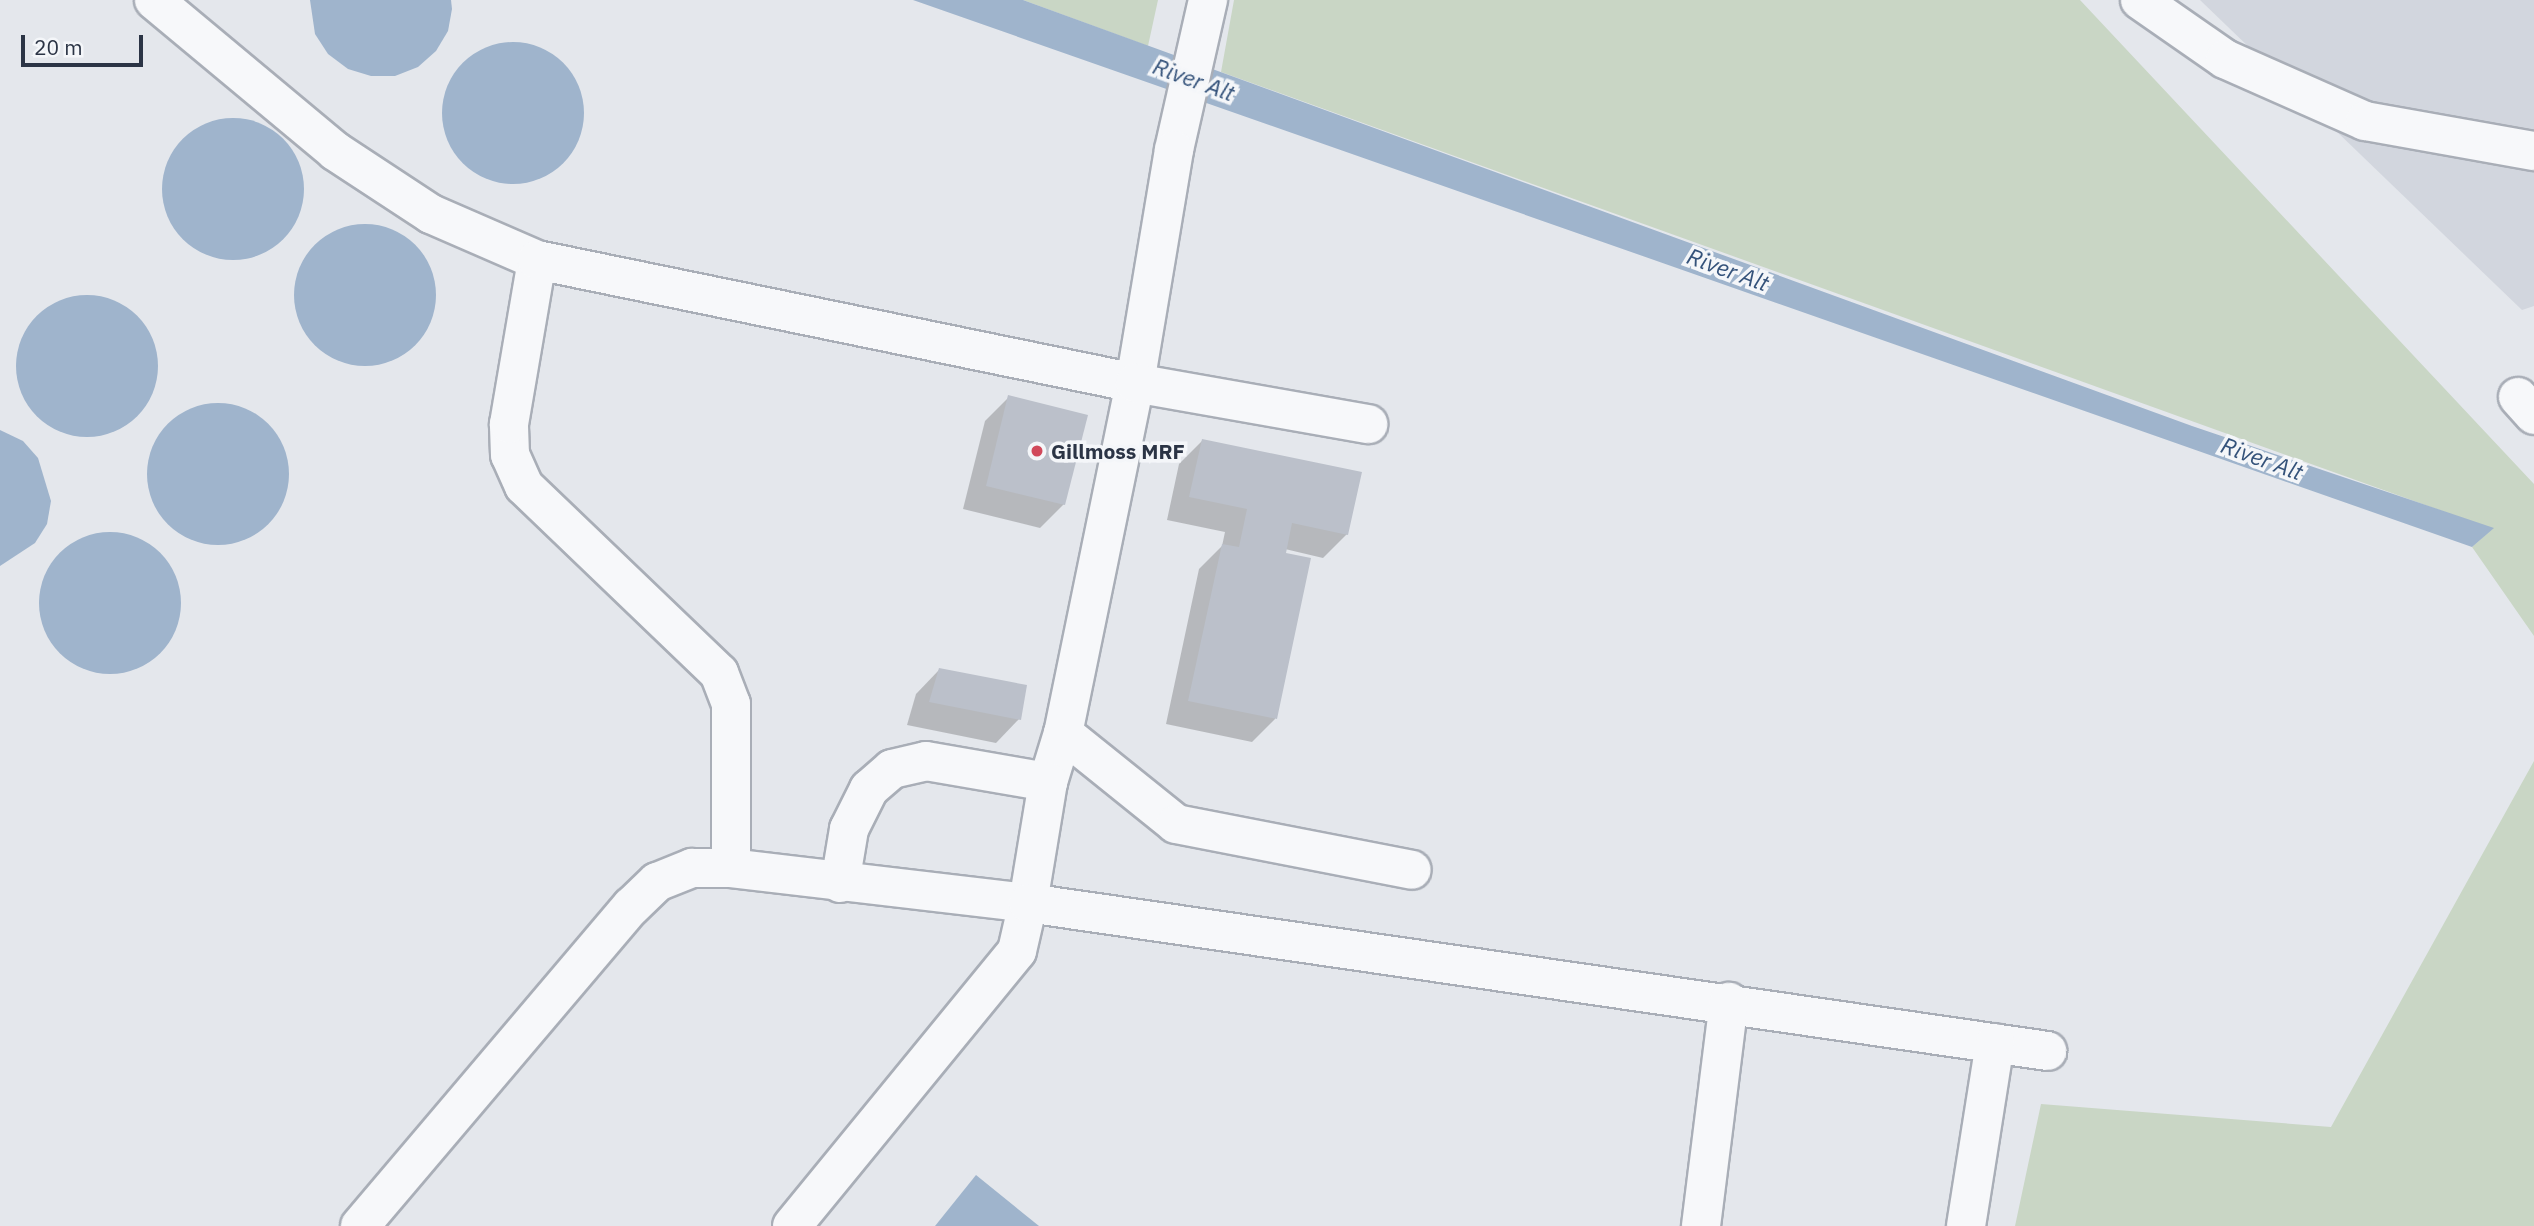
<!DOCTYPE html>
<style>
body{margin:0}
#map{position:relative;width:2534px;height:1226px;overflow:hidden;background:#e4e7ec;font-family:"IBM Plex Sans",sans-serif}
div>[style]{position:absolute}
.built>*{inset:0;background:#d2d6de}
.green>*{inset:0;background:#c9d6c5}
.water>*{inset:0;background:#9fb4cc}
.round{border-radius:50%}
.shadow>*{inset:0;background:#0003}
.building>*{inset:0;background:#bbc0ca}
.roads{filter:drop-shadow(2px 0 #a9aeb7) drop-shadow(-2px 0 #a9aeb7) drop-shadow(0 2px #a9aeb7) drop-shadow(0 -2px #a9aeb7)}
.minor>*{height:38px;margin:-19px;padding:0 19px;transform-origin:19px;border-radius:19px;background:#f7f8fa}
.dots>*{width:19px;height:19px;translate:-50% -50%;box-sizing:border-box;border:4px solid #f4f6f9;border-radius:50%}
span{translate:-50% -50%;white-space:nowrap;text-align:center;line-height:1.15;-webkit-text-stroke:7px #f4f6f9;paint-order:stroke}
.poi-label{font-size:21px;color:#2b3445;font-weight:700}
.left{translate:0 -50%;text-align:left}
.water-label{font-size:23px;color:#34527a;font-style:italic}
.scale{position:absolute;left:21px;top:35px;width:122px;height:32px;box-sizing:border-box;border:4px solid #2b3445;border-top:0;padding-left:9px;font-size:21px;line-height:24px;white-space:nowrap;color:#2b3445;-webkit-text-stroke:5px #f4f6f9;paint-order:stroke}
</style>
<div id="map">
<div class="built">
<div style="clip-path:polygon(2200px 0,2534px 0,2534px 306px,2522px 310px)"></div>
</div>
<div class="green">
<div style="clip-path:polygon(1023px 0,1158px 0,1148px 46px)"></div>
<div style="clip-path:polygon(1234px 0,2080px 0,2534px 484px,2534px 636px,2472px 547px,2492px 529px,1221px 72px)"></div>
<div style="clip-path:polygon(2534px 761px,2534px 1226px,2015px 1226px,2041px 1104px,2331px 1127px)"></div>
</div>
<div class="water">
<div style="clip-path:polygon(310px 0,451px 0,452px 9px,448px 31px,436px 51px,418px 67px,395px 76px,371px 76px,348px 69px,328px 54px,315px 34px)"></div>
<div style="clip-path:polygon(913px 0,1023px 0,2192px 426px,2494px 528px,2472px 547px)"></div>
<div class="round" style="left:442px;top:42px;width:142px;height:142px"></div>
<div class="round" style="left:162px;top:118px;width:142px;height:142px"></div>
<div class="round" style="left:294px;top:224px;width:142px;height:142px"></div>
<div class="round" style="left:16px;top:295px;width:142px;height:142px"></div>
<div class="round" style="left:147px;top:403px;width:142px;height:142px"></div>
<div style="clip-path:polygon(0 430px,23px 441px,38px 458px,51px 501px,47px 524px,35px 543px,0 566px)"></div>
<div class="round" style="left:39px;top:532px;width:142px;height:142px"></div>
<div style="clip-path:polygon(976px 1175px,1039px 1226px,935px 1226px)"></div>
</div>
<div class="shadow">
<div style="clip-path:polygon(1009px 397px,1064px 504px,1040px 528px,963px 509px,985px 421px)"></div>
<div style="clip-path:polygon(1202px 441px,1347px 534px,1323px 558px,1285px 549px,1275px 719px,1252px 742px,1166px 724px,1199px 569px,1222px 546px,1225px 532px,1167px 520px,1179px 464px)"></div>
<div style="clip-path:polygon(939px 670px,1019px 719px,996px 743px,907px 725px,916px 694px)"></div>
</div>
<div class="building">
<div style="clip-path:polygon(1008px 395px,1088px 415px,1065px 505px,986px 486px)"></div>
<div style="clip-path:polygon(1202px 439px,1362px 472px,1348px 535px,1292px 523px,1286px 553px,1311px 558px,1277px 719px,1188px 701px,1222px 544px,1239px 547px,1247px 509px,1189px 497px)"></div>
<div style="clip-path:polygon(939px 668px,1027px 685px,1021px 720px,929px 702px)"></div>
</div>
<div class="roads">
<div class="minor">
<div style="left:154px;top:0;width:236px;rotate:39.8deg"></div>
<div style="left:335px;top:151px;width:115px;rotate:33.3deg"></div>
<div style="left:431px;top:214px;width:116px;rotate:23.5deg"></div>
<div style="left:1208px;top:0;width:154px;rotate:102.8deg"></div>
<div style="left:1174px;top:150px;width:236px;rotate:99.5deg"></div>
<div style="left:1135px;top:383px;width:357px;rotate:101.6deg"></div>
<div style="left:1063px;top:733px;width:51px;rotate:107deg"></div>
<div style="left:1048px;top:782px;width:123px;rotate:99.4deg"></div>
<div style="left:1028px;top:903px;width:299px;rotate:-173.3deg"></div>
<div style="left:731px;top:868px;width:164px;rotate:-90deg"></div>
<div style="left:731px;top:704px;width:33px;rotate:-111deg"></div>
<div style="left:719px;top:673px;width:270px;rotate:-136.2deg"></div>
<div style="left:524px;top:486px;width:34px;rotate:-114deg"></div>
<div style="left:510px;top:455px;width:31px;rotate:-92deg"></div>
<div style="left:509px;top:424px;width:166px;rotate:-80.3deg"></div>
<div style="left:537px;top:260px;width:611px;rotate:11.62deg"></div>
<div style="left:1135px;top:383px;width:237px;rotate:10deg"></div>
<div style="left:2140px;top:0;width:103px;rotate:34.8deg"></div>
<div style="left:2225px;top:59px;width:153px;rotate:23.9deg"></div>
<div style="left:2365px;top:121px;width:172px;rotate:10.1deg"></div>
<div style="left:2518px;top:397px;width:24px;rotate:48deg"></div>
<div style="left:1063px;top:733px;width:145px;rotate:38.8deg"></div>
<div style="left:1176px;top:824px;width:240px;rotate:11deg"></div>
<div style="left:840px;top:883px;width:55px;rotate:-80.5deg"></div>
<div style="left:849px;top:829px;width:45px;rotate:-63.4deg"></div>
<div style="left:869px;top:789px;width:30px;rotate:-41deg"></div>
<div style="left:892px;top:769px;width:35px;rotate:-13deg"></div>
<div style="left:926px;top:761px;width:124px;rotate:9.8deg"></div>
<div style="left:360px;top:1226px;width:419px;rotate:-49.7deg"></div>
<div style="left:631px;top:907px;width:36px;rotate:-44deg"></div>
<div style="left:657px;top:882px;width:38px;rotate:-22deg"></div>
<div style="left:692px;top:868px;width:39px"></div>
<div style="left:792px;top:1226px;width:355px;rotate:-50.7deg"></div>
<div style="left:1017px;top:951px;width:49px;rotate:-77.1deg"></div>
<div style="left:1028px;top:903px;width:1030px;rotate:8.26deg"></div>
<div style="left:1701px;top:1226px;width:226px;rotate:-82.9deg"></div>
<div style="left:1966px;top:1226px;width:185px;rotate:-81deg"></div>
</div>
</div>
<div class="dots">
<div style="left:1037px;top:451px;background:#d1495b"></div>
</div>
<div class="poi-label">
<span class="left" style="left:1051px;top:451px">Gillmoss MRF</span>
</div>
<div class="water-label">
<span style="left:1194px;top:79px;rotate:20deg">River Alt</span>
<span style="left:1728px;top:269px;rotate:20deg">River Alt</span>
<span style="left:2262px;top:458px;rotate:20deg">River Alt</span>
</div>
<div class="scale">20 m</div>
</div>
